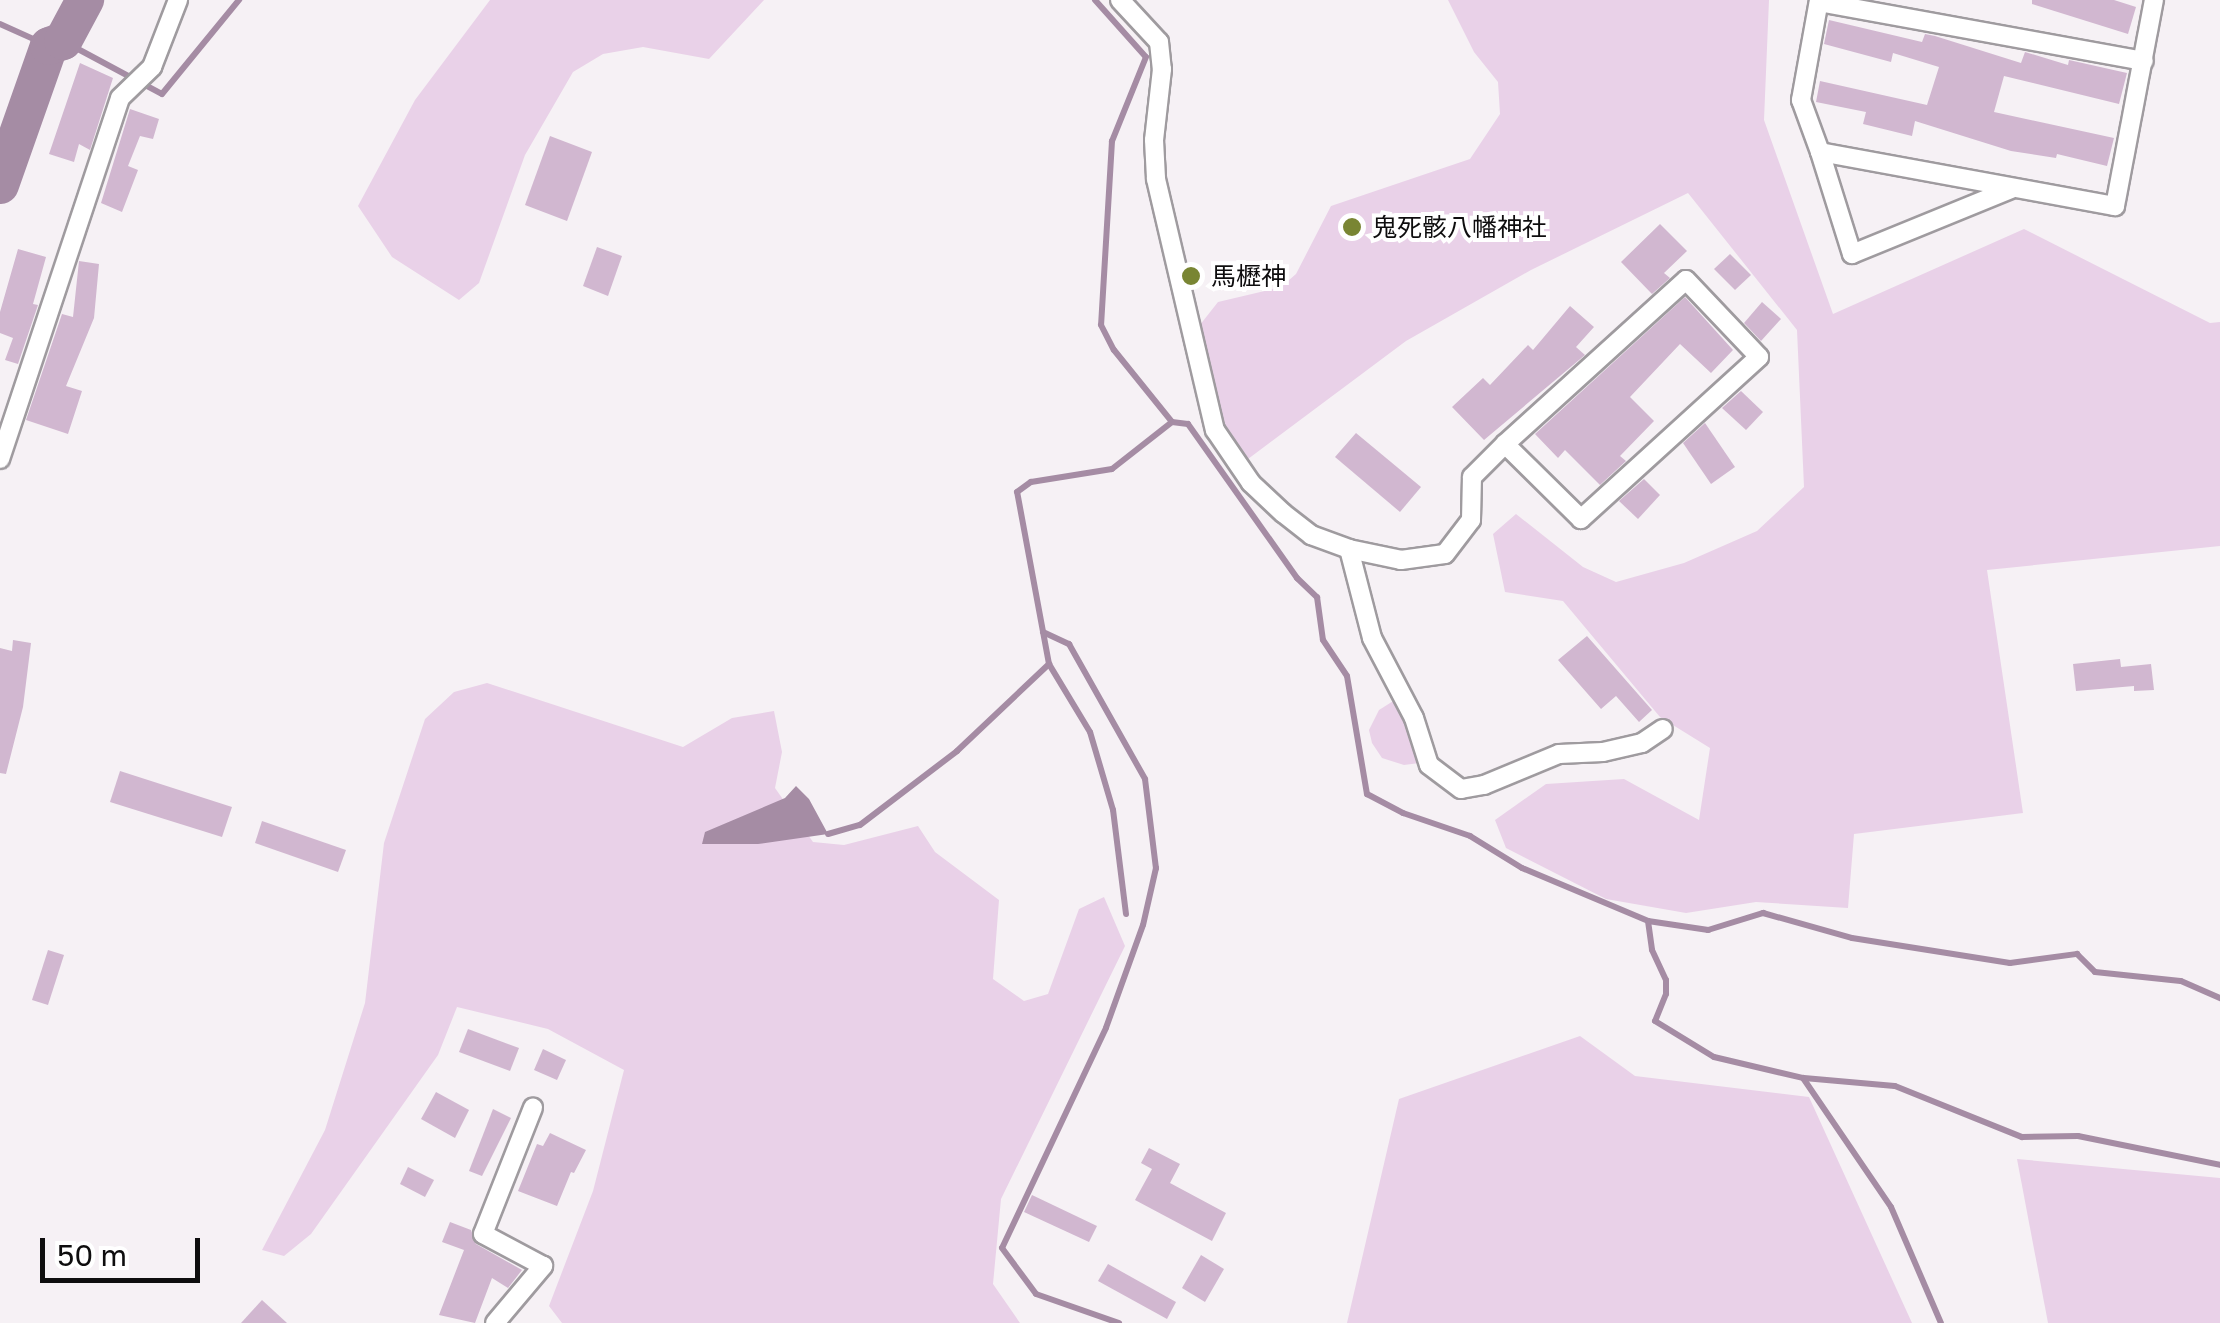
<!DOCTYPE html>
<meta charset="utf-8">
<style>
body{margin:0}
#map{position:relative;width:2220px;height:1323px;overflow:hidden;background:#f6f1f5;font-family:"Golos Text","Noto Sans JP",sans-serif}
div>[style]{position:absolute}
.green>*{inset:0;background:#e9d1e8}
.water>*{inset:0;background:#a58ca4}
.stream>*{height:6px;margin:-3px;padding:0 3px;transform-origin:3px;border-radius:3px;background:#a58ca4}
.river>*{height:38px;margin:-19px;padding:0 19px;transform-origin:19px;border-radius:19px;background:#a58ca4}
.building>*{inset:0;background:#d1b7d0}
.roads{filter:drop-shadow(2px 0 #9f9b9f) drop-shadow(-2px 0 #9f9b9f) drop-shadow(0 2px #9f9b9f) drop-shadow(0 -2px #9f9b9f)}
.minor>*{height:18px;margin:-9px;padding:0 9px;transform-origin:9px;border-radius:9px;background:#fff}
.dots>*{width:28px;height:28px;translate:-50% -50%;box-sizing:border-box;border:5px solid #fff;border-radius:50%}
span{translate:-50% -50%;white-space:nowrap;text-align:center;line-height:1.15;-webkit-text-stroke:8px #fff;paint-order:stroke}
.poi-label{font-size:25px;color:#0e0d0e}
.left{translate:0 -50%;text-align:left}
.scale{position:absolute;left:40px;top:1238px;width:160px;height:45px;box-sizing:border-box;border:5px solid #0e0d0e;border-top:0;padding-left:12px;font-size:30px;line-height:35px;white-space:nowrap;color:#0e0d0e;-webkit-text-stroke:8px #fff;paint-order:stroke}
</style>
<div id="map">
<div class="green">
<div style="clip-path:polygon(490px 0,764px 0,709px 59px,643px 47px,603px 54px,573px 72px,525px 155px,479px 283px,459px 300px,392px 257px,358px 206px,415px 100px)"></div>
<div style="clip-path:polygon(1448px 0,1769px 0,1764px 120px,1833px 314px,2024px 229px,2210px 323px,2220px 322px,2220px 546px,1987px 570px,2023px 813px,1854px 834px,1848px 908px,1756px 902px,1686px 913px,1606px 899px,1506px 848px,1495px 820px,1546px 784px,1624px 779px,1699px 820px,1710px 748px,1660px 717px,1563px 601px,1505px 592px,1493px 534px,1516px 514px,1583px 567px,1616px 582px,1684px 563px,1757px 531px,1804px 487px,1797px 330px,1688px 193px,1531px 270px,1406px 341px,1244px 462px,1219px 417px,1192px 335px,1218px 302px,1281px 287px,1296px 274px,1331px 206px,1470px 159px,1500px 114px,1498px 82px,1474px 52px)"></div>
<div style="clip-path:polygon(487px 683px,683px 747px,732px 718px,774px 711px,782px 752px,775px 788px,813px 842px,844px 845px,918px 826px,935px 852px,999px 900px,993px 979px,1024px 1001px,1048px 994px,1079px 909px,1104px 897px,1125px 946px,1001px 1199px,993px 1284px,1020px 1323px,562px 1323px,549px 1306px,593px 1191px,624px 1070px,548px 1029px,457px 1007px,438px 1055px,311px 1234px,284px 1256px,262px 1250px,325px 1130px,365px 1003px,384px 843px,425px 719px,454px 692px)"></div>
<div style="clip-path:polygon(1398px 698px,1427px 762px,1404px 765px,1382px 758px,1372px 743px,1369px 730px,1379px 710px)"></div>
<div style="clip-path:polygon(1580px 1036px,1635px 1076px,1809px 1097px,1912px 1323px,1347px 1323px,1399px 1099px)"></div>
<div style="clip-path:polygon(2017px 1159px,2220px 1178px,2220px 1323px,2048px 1323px)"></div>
</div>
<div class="water">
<div style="clip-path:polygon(796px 786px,809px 799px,828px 834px,758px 844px,702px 844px,705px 832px,785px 798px)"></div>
</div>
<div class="stream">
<div style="left:1095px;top:0;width:76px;rotate:48.2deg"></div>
<div style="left:1146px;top:57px;width:91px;rotate:112deg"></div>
<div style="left:1112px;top:141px;width:184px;rotate:93.4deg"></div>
<div style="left:1101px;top:325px;width:28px;rotate:63deg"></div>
<div style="left:1114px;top:350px;width:92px;rotate:51.1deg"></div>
<div style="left:1172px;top:422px;width:16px;rotate:7deg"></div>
<div style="left:1188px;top:424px;width:189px;rotate:54.7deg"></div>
<div style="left:1297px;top:578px;width:28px;rotate:44deg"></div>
<div style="left:1317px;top:597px;width:43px;rotate:82.1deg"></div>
<div style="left:1323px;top:640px;width:43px;rotate:56.3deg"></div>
<div style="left:1347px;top:676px;width:120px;rotate:80.4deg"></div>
<div style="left:1367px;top:794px;width:41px;rotate:27.8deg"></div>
<div style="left:1403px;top:813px;width:71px;rotate:18.9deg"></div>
<div style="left:1470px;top:836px;width:61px;rotate:31.6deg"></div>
<div style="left:1522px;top:868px;width:137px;rotate:22.8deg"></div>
<div style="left:1648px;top:921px;width:61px;rotate:8.5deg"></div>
<div style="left:1708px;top:930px;width:58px;rotate:-17.2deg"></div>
<div style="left:1763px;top:913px;width:92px;rotate:15.7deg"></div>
<div style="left:1852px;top:938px;width:160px;rotate:9deg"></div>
<div style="left:2010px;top:963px;width:68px;rotate:-7.7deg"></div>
<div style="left:2077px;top:954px;width:25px;rotate:45deg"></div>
<div style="left:2095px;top:972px;width:86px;rotate:6deg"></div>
<div style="left:2181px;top:981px;width:43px;rotate:23.6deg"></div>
<div style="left:0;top:24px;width:54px;rotate:24.2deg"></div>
<div style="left:63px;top:41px;width:112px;rotate:28.2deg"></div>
<div style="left:162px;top:94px;width:122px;rotate:-50.7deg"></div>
<div style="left:1043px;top:632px;width:29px;rotate:25deg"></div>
<div style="left:1069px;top:644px;width:155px;rotate:60.6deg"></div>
<div style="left:1145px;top:779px;width:90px;rotate:83deg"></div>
<div style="left:1156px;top:868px;width:58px;rotate:102.8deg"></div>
<div style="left:1143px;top:925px;width:109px;rotate:109.8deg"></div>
<div style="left:1106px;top:1028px;width:243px;rotate:115.3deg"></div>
<div style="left:1002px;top:1248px;width:57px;rotate:53.5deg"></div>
<div style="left:1036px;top:1294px;width:88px;rotate:19.3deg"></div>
<div style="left:828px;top:834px;width:33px;rotate:-16deg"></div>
<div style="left:860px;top:825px;width:122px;rotate:-37.3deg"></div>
<div style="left:957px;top:751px;width:127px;rotate:-43.4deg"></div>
<div style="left:1126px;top:914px;width:105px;rotate:-97.1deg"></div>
<div style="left:1113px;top:810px;width:81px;rotate:-106.4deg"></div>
<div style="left:1090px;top:732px;width:79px;rotate:-121.1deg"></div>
<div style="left:1049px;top:664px;width:175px;rotate:-100.5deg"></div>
<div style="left:1017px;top:492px;width:17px;rotate:-36deg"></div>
<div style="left:1031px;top:482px;width:82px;rotate:-9.1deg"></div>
<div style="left:1112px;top:469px;width:76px;rotate:-38.1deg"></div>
<div style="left:1648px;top:921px;width:29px;rotate:82deg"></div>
<div style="left:1652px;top:950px;width:33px;rotate:65deg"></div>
<div style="left:1666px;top:980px;width:14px;rotate:90deg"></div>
<div style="left:1666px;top:994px;width:29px;rotate:112deg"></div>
<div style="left:1655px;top:1021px;width:69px;rotate:31.4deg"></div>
<div style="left:1714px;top:1057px;width:91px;rotate:13.3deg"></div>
<div style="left:1803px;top:1078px;width:156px;rotate:55.7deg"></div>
<div style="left:1891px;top:1207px;width:126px;rotate:66.7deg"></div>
<div style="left:1804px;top:1078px;width:91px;rotate:5deg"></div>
<div style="left:1895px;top:1086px;width:137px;rotate:21.9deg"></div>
<div style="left:2022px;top:1137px;width:56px;rotate:-1deg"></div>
<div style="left:2078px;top:1136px;width:145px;rotate:11.5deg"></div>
</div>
<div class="river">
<div style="left:0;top:185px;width:147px;rotate:-70.6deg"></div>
<div style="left:49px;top:46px;width:15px;rotate:-20deg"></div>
<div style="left:63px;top:41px;width:47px;rotate:-61.8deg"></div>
</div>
<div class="building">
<div style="clip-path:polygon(2032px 0,2114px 0,2136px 7px,2128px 34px,2032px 4px)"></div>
<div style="clip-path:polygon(1829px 20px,1922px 42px,1925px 34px,1935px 36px,2021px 63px,2025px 52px,2068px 65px,2069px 60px,2127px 73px,2119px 104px,2004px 76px,1994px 112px,2114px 138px,2107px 166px,2057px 154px,2056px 158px,2011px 151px,1915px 121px,1912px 136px,1863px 124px,1866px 112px,1816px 102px,1820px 81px,1927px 105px,1939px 67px,1893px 53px,1891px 62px,1824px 44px)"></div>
<div style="clip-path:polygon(80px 63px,113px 78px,90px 150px,79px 144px,74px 162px,49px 154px)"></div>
<div style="clip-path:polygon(130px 109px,159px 119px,153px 139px,140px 136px,128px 166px,138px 170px,122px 212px,101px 203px)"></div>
<div style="clip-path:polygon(550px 136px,592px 152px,567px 221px,525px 205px)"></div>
<div style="clip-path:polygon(1660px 224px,1687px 251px,1664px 273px,1670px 278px,1652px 294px,1621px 262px)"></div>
<div style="clip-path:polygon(597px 247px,622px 256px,608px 296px,583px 286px)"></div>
<div style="clip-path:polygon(18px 249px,46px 257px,33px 304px,38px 305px,18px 364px,5px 360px,13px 338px,0 333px,0 312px)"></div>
<div style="clip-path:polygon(1730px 254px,1751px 275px,1735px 290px,1714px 269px)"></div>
<div style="clip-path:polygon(79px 261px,99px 264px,94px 318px,66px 386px,82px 391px,68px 434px,26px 420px,62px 314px,73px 317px)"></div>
<div style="clip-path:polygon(1685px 297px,1733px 350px,1711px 373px,1680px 344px,1630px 397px,1654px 421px,1620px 456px,1626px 461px,1600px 485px,1565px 450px,1558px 458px,1535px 434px)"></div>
<div style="clip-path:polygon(1762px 302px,1781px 319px,1761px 341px,1744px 323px)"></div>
<div style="clip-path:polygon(1570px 306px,1594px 327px,1576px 347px,1585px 355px,1484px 440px,1452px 407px,1483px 378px,1490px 385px,1528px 345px,1533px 350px)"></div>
<div style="clip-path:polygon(1741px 391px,1763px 412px,1746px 430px,1722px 408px)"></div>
<div style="clip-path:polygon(1705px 423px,1735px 467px,1711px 484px,1683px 443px)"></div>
<div style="clip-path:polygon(1356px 433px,1421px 487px,1400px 512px,1335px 457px)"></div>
<div style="clip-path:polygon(1644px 479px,1660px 495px,1638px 519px,1619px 501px)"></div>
<div style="clip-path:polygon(1587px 636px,1652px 710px,1639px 722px,1616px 696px,1601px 709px,1558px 660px)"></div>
<div style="clip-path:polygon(13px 640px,31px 643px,23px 707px,6px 774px,0 773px,0 648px,12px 651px)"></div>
<div style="clip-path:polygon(2120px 659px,2121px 667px,2151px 664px,2154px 690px,2134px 691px,2134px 686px,2076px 691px,2073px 664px)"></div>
<div style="clip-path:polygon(120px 771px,232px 807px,222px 837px,110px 802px)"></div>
<div style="clip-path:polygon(262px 821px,346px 850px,338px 872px,255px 843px)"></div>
<div style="clip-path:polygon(48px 950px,64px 955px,48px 1005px,32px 1000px)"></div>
<div style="clip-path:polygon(468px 1029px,519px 1048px,510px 1071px,459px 1052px)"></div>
<div style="clip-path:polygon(543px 1049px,566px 1060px,557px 1080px,534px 1070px)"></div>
<div style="clip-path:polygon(436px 1092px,469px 1110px,455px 1138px,421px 1119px)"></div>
<div style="clip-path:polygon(493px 1109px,511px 1118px,482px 1176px,469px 1171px)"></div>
<div style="clip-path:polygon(550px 1133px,586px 1150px,574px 1173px,571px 1172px,557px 1206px,518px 1191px,537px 1144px,543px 1146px)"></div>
<div style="clip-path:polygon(1149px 1148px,1180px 1164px,1170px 1183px,1226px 1213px,1212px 1241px,1135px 1200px,1152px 1169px,1141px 1163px)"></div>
<div style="clip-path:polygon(408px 1167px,434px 1180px,425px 1197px,400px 1184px)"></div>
<div style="clip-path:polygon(1032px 1195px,1097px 1226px,1089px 1242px,1024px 1212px)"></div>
<div style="clip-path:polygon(450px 1222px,471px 1230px,476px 1244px,522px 1270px,508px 1288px,492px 1278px,475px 1323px,439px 1315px,464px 1250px,442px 1242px)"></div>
<div style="clip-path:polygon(1201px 1255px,1224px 1269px,1205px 1302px,1182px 1288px)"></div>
<div style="clip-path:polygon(1108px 1264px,1176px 1302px,1167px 1319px,1098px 1281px)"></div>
<div style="clip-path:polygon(262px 1300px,287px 1323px,241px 1323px)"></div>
</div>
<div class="roads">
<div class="minor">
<div style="left:1120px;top:0;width:57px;rotate:47.1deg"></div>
<div style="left:1159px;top:42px;width:27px;rotate:84deg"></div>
<div style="left:1162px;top:69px;width:71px;rotate:96.4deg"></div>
<div style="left:1154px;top:140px;width:39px;rotate:87deg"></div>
<div style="left:1156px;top:179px;width:258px;rotate:76.8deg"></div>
<div style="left:1215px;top:430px;width:64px;rotate:55.8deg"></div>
<div style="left:1251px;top:483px;width:44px;rotate:43.2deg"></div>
<div style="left:1283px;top:513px;width:36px;rotate:38deg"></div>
<div style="left:1311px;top:535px;width:40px;rotate:20.2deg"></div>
<div style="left:1349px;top:549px;width:92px;rotate:75.5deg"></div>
<div style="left:1372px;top:638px;width:90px;rotate:62.3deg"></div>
<div style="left:1414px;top:718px;width:49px;rotate:72.3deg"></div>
<div style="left:1429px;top:765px;width:40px;rotate:37deg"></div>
<div style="left:1461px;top:789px;width:23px;rotate:-10deg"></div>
<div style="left:1484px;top:785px;width:81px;rotate:-22.5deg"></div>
<div style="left:1559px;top:754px;width:44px;rotate:-2.6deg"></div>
<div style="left:1603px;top:752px;width:40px;rotate:-13deg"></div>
<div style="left:1642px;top:743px;width:25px;rotate:-34deg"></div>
<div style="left:1819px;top:0;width:102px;rotate:100.2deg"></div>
<div style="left:1801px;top:100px;width:55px;rotate:69.9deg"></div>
<div style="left:1820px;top:152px;width:300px;rotate:10.4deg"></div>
<div style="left:2115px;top:206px;width:210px;rotate:-79.3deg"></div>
<div style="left:1819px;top:2px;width:330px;rotate:10.3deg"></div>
<div style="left:1820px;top:152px;width:107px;rotate:72.6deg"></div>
<div style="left:1852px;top:254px;width:172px;rotate:-22.2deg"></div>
<div style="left:0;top:459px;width:380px;rotate:-71.6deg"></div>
<div style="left:120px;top:98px;width:45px;rotate:-44.1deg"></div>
<div style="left:152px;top:67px;width:72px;rotate:-68.8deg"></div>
<div style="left:1349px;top:549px;width:53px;rotate:11.9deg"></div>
<div style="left:1401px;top:560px;width:44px;rotate:-7.8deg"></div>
<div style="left:1445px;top:554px;width:43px;rotate:-52.6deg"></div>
<div style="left:1471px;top:520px;width:43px;rotate:-88.7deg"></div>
<div style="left:1472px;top:477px;width:47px;rotate:-45deg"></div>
<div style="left:1505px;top:444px;width:244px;rotate:-42.2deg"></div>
<div style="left:1686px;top:280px;width:106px;rotate:46.5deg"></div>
<div style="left:1759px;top:357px;width:241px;rotate:137.7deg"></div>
<div style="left:1581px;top:519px;width:107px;rotate:-135.4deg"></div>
<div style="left:495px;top:1323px;width:75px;rotate:-49.9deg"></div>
<div style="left:543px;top:1266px;width:68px;rotate:-151.9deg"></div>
<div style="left:483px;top:1234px;width:136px;rotate:-68.4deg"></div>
</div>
</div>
<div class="dots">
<div style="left:1352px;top:227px;background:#798533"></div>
<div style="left:1191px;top:276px;background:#798533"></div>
</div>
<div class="poi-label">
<span class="left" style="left:1372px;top:227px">鬼死骸八幡神社</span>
<span class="left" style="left:1211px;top:276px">馬櫪神</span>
</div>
<div class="scale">50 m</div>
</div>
